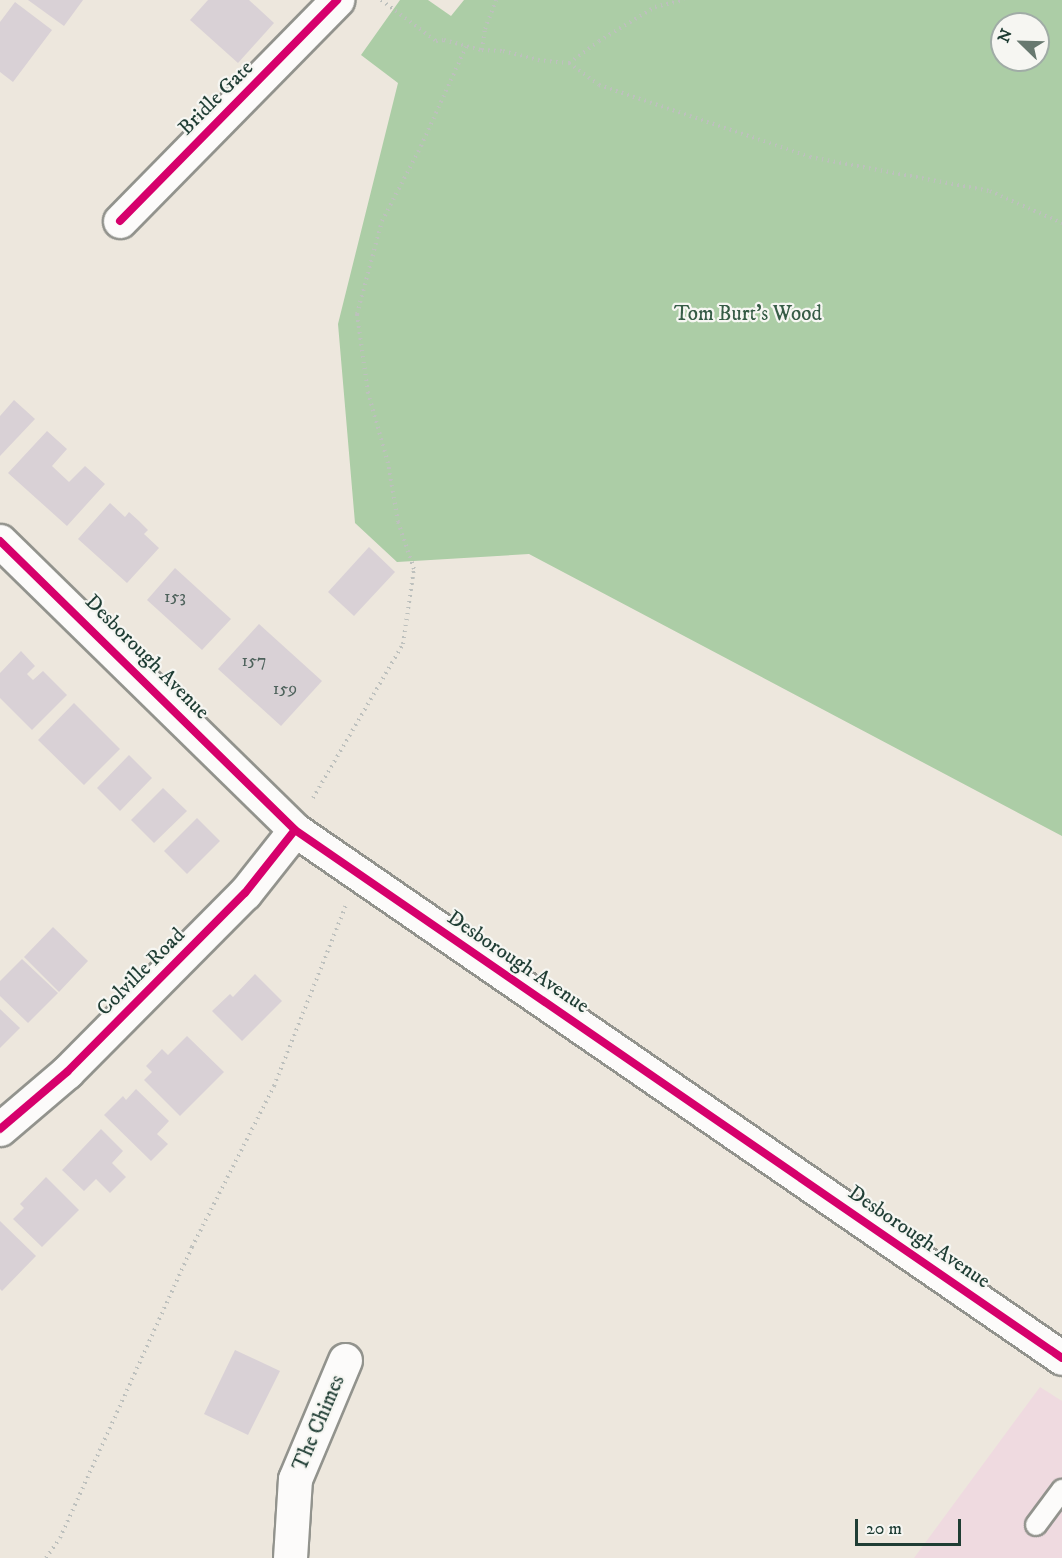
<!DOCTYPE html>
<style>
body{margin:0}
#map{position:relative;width:1062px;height:1558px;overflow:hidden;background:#ede7dd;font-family:"IM FELL DW Pica",serif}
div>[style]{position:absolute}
.built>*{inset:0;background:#efdae0}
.forest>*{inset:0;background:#accda6}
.building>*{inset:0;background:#d9d1d6}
.path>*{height:4px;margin-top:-2px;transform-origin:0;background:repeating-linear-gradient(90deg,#bdc0bd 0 1.5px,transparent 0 6px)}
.roads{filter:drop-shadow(2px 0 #92938d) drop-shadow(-2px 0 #92938d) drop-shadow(0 2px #92938d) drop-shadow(0 -2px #92938d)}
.service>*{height:20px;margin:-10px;padding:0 10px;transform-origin:10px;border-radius:10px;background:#fcfbfa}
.minor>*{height:33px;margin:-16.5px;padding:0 16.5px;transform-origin:16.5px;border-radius:16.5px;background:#fcfbfa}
.tertiary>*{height:33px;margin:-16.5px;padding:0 16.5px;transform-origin:16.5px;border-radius:16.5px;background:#fcfbfa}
.cycleway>*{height:8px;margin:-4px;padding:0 4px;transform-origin:4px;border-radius:4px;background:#d6006c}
span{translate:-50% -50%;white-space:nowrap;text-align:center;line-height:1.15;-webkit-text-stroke:4.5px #f6f6f2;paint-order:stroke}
.number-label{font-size:18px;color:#4e625c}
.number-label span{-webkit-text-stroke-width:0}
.street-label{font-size:21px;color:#1f3d34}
.park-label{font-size:21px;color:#365c46}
.north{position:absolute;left:990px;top:12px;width:60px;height:60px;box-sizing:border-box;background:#f6f6f2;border:2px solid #a0aca6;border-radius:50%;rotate:293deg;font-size:16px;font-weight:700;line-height:24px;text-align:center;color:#1f3d34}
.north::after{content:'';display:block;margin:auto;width:21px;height:27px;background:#67786f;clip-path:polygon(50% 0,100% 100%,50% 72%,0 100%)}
.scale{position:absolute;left:855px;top:1519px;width:106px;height:27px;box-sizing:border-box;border:3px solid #1f3d34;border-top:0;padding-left:8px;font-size:18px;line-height:21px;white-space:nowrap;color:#1f3d34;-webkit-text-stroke:4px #f6f6f2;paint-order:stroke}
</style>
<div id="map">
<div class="built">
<div style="clip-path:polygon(1040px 1387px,1062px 1401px,1062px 1558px,914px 1558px)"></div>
</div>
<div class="forest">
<div style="clip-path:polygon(evenodd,400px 0,428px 0,451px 16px,464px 0,1062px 0,1062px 836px,529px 554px,397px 562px,355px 523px,338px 324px,398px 83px,361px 55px,400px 0,1002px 24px,1038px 24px,1038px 60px,1002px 60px,1002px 24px)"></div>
</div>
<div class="building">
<div style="clip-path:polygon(28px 0,83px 0,64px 26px)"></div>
<div style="clip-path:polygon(208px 0,249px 0,274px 23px,238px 63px,190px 20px)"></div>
<div style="clip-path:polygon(15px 2px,52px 30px,13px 82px,0 72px,0 22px)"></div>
<div style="clip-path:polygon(14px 400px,35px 419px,0 456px,0 416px)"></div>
<div style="clip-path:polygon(47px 431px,67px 449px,52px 466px,69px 482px,85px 466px,105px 484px,67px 526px,8px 473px)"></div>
<div style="clip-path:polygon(110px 503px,125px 517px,129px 512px,139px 521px,148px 530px,144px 534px,159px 548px,127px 583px,78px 539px)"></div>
<div style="clip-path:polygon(369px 547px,395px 572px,354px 616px,328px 592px)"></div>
<div style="clip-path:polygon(175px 568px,231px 619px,202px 650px,147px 600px)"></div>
<div style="clip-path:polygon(259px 624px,322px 681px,281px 726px,218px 669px)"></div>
<div style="clip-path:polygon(21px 651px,35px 666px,27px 674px,33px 680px,43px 671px,67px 695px,32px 730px,0 698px,0 673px)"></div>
<div style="clip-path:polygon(74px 703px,120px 749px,84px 785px,38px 740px)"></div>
<div style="clip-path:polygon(129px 755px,152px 778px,120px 811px,97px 788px)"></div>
<div style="clip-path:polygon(163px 788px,187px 811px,154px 843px,131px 820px)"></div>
<div style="clip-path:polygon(197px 818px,220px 841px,187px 874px,164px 851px)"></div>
<div style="clip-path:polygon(53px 927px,88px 961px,59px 992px,24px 957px)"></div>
<div style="clip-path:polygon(22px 959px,58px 993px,28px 1023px,0 996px,0 981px)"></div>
<div style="clip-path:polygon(255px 974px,282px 1001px,242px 1041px,212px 1011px,230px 994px,233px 997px)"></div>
<div style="clip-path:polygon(0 1009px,20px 1028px,0 1048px)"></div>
<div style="clip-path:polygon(187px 1036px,224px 1072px,180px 1116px,144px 1080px,152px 1072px,146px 1066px,162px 1049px,168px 1055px)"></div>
<div style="clip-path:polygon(136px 1089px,169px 1121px,157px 1134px,168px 1144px,151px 1161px,104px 1115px,123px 1096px,126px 1100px)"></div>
<div style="clip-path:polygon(101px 1129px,123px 1151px,112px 1163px,126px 1177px,110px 1193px,96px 1179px,84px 1191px,62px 1170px)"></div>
<div style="clip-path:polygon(46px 1177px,79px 1210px,42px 1247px,13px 1219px,24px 1208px,20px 1204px)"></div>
<div style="clip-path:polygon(0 1221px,36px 1256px,2px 1291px,0 1289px)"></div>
<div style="clip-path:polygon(235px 1350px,280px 1371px,248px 1435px,204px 1414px)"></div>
</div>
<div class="path">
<div style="left:381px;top:0;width:69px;rotate:36.7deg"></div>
<div style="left:436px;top:41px;width:8px;rotate:-7deg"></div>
<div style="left:444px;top:40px;width:39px;rotate:15deg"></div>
<div style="left:482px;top:50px;width:21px;rotate:3deg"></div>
<div style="left:503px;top:51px;width:36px;rotate:14deg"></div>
<div style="left:538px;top:60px;width:31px;rotate:6deg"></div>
<div style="left:569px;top:63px;width:37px;rotate:36deg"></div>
<div style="left:599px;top:85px;width:223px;rotate:18.8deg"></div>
<div style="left:810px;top:157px;width:183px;rotate:10.7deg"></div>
<div style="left:990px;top:191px;width:79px;rotate:24deg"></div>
<div style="left:482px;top:50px;width:21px;rotate:-82deg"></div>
<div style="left:485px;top:29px;width:31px;rotate:-69deg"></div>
<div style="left:569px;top:63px;width:37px;rotate:-36deg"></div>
<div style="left:599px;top:41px;width:66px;rotate:-31.3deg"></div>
<div style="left:655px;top:7px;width:30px;rotate:-14deg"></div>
<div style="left:313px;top:798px;width:178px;rotate:-59.7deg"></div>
<div style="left:403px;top:644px;width:76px;rotate:-81.7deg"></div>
<div style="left:414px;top:569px;width:50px;rotate:-108.8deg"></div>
<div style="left:398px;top:522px;width:60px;rotate:-99.6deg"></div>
<div style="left:388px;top:463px;width:73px;rotate:-105.9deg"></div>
<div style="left:368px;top:393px;width:80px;rotate:-97.9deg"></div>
<div style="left:357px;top:314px;width:96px;rotate:-75deg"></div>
<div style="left:382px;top:221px;width:85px;rotate:-62.5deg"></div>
<div style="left:421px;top:146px;width:109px;rotate:-65.6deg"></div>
<div style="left:46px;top:1558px;width:24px;rotate:-55deg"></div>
<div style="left:60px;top:1538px;width:320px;rotate:-65.6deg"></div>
<div style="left:192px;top:1247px;width:181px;rotate:-63deg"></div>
<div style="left:274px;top:1086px;width:195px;rotate:-68.3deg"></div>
</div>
<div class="roads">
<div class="service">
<div style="left:1036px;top:1525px;width:44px;rotate:-53.4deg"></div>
</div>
<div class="minor">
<div style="left:120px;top:221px;width:310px;rotate:-45.5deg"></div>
<div style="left:0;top:1129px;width:88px;rotate:-40.4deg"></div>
<div style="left:67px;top:1072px;width:252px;rotate:-45.2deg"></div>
<div style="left:245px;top:893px;width:80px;rotate:-51.6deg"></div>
<div style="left:290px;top:1558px;width:79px;rotate:-86.4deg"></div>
<div style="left:295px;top:1479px;width:129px;rotate:-67.2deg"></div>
</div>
<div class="tertiary">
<div style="left:0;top:541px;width:413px;rotate:44.4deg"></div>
<div style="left:295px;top:830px;width:931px;rotate:34.54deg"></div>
</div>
</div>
<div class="cycleway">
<div style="left:120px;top:221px;width:310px;rotate:-45.5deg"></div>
<div style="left:0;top:541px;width:413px;rotate:44.4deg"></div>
<div style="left:295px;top:830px;width:931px;rotate:34.54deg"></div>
<div style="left:0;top:1129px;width:88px;rotate:-40.4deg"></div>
<div style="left:67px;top:1072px;width:252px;rotate:-45.2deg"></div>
<div style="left:245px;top:893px;width:80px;rotate:-51.6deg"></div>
</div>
<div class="number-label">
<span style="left:175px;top:597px">153</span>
<span style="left:254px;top:661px">157</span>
<span style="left:285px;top:689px">159</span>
</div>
<div class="street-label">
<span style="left:216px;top:98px;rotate:-45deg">Bridle Gate</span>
<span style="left:147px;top:657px;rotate:45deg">Desborough Avenue</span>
<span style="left:518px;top:962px;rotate:34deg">Desborough Avenue</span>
<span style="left:141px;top:972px;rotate:-45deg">Colville Road</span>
<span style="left:919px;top:1237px;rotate:34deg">Desborough Avenue</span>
<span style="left:319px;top:1423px;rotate:-67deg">The Chimes</span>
</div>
<div class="park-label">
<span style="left:748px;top:314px">Tom Burt's Wood</span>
</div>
<div class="north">N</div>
<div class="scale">20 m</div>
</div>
